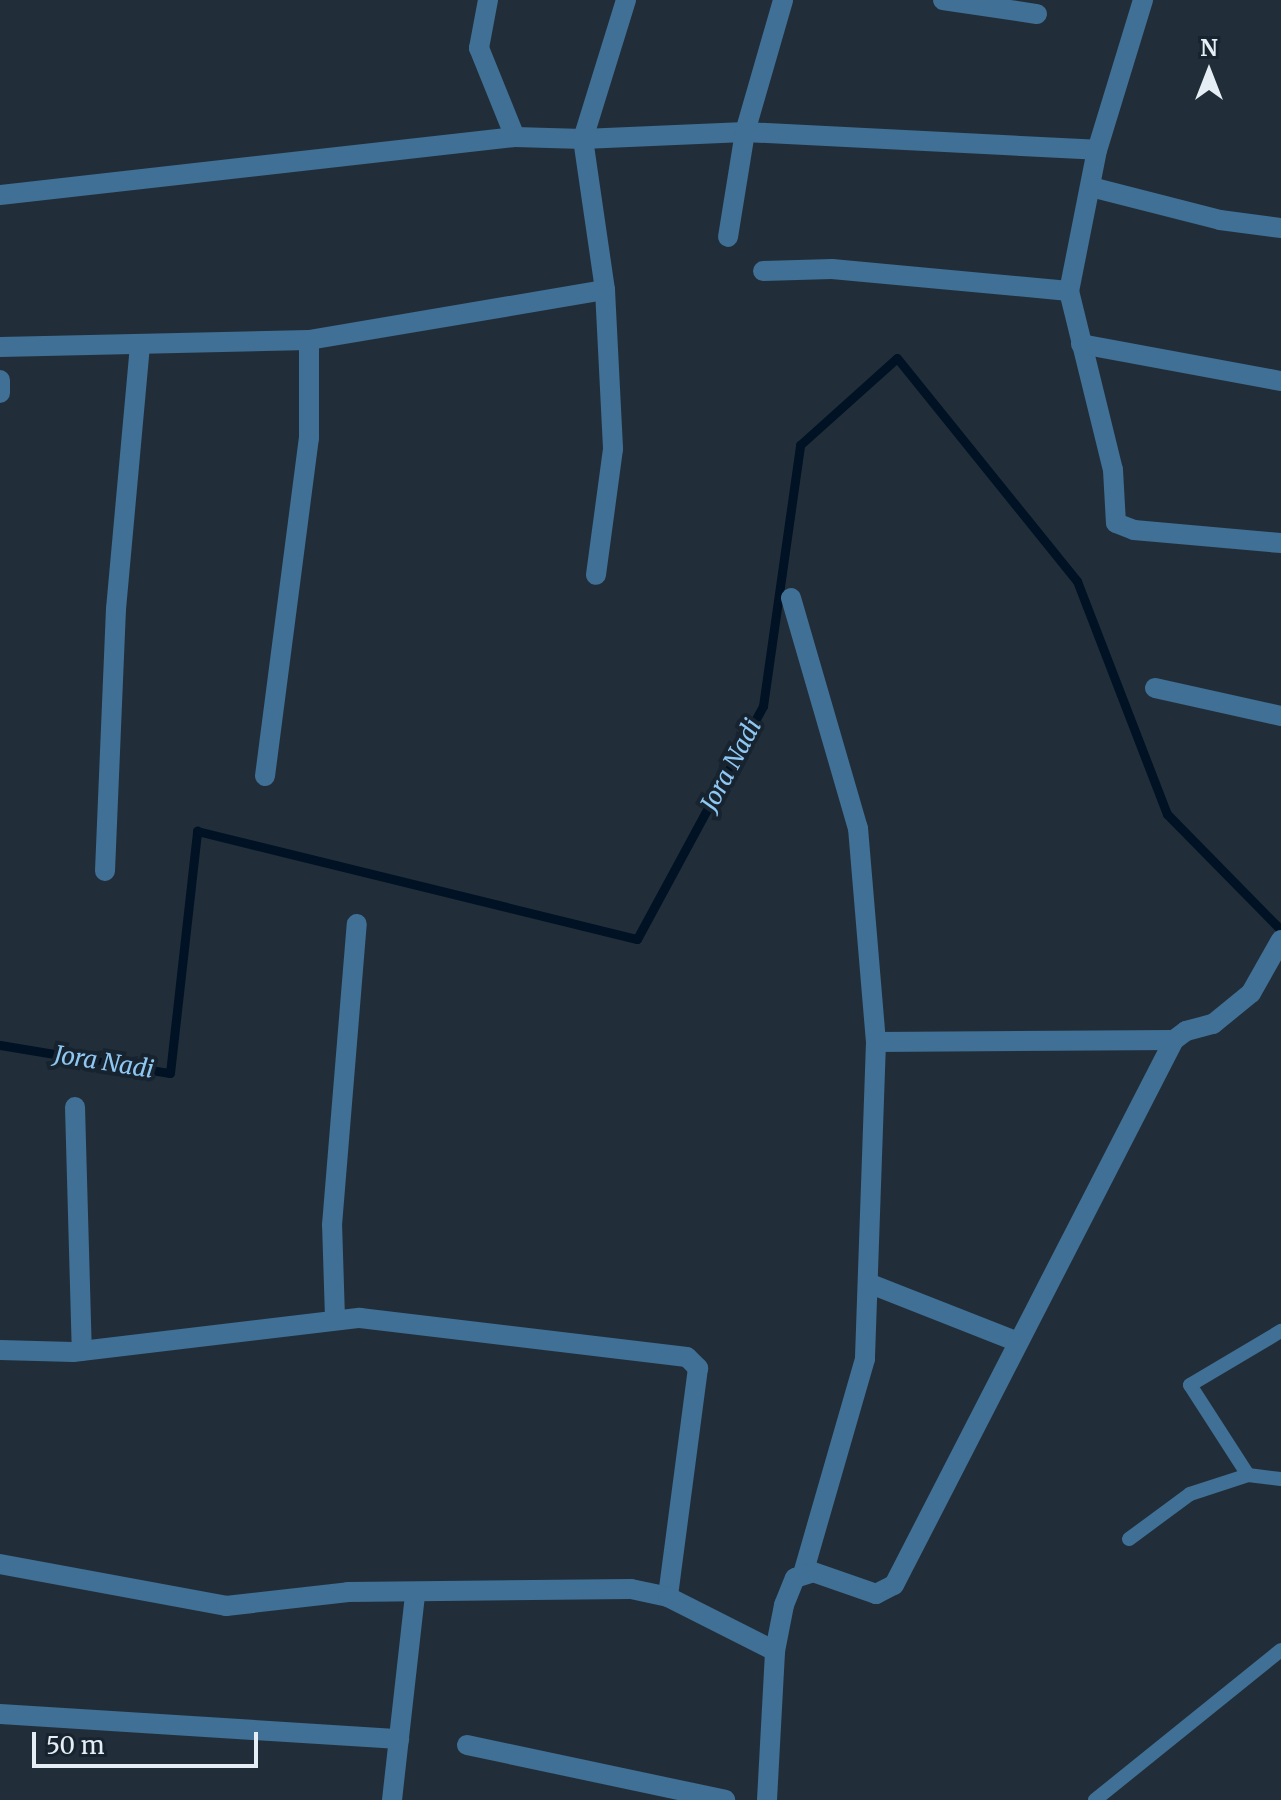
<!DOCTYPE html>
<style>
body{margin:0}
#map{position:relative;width:1281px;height:1800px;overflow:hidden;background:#212e39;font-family:Merriweather,serif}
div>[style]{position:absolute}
.stream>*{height:9px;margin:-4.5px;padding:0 4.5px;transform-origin:4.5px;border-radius:4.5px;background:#001223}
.lane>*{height:14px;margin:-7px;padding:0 7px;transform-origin:7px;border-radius:7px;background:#407095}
.street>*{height:20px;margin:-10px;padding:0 10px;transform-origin:10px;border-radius:10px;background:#407095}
span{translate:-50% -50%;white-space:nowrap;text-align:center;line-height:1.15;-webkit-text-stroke:8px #17242f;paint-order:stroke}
.water-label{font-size:24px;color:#8fc7f3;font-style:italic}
.north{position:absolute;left:1169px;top:32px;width:80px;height:80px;-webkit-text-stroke:6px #17242f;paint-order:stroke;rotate:0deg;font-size:22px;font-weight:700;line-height:32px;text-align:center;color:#e5eef5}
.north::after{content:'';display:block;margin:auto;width:28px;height:36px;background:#e5eef5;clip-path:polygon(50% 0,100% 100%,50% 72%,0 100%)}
.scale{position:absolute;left:32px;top:1732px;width:226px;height:36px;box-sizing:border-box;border:4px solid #e5eef5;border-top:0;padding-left:10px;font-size:24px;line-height:28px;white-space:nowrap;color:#e5eef5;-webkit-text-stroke:6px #17242f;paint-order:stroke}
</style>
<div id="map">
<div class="stream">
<div style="left:0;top:1045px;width:172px;rotate:9.4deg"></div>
<div style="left:170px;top:1073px;width:244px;rotate:-83.6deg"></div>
<div style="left:197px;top:831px;width:453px;rotate:13.8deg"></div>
<div style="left:637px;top:939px;width:265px;rotate:-61.6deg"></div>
<div style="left:763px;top:706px;width:264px;rotate:-81.9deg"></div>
<div style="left:800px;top:445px;width:130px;rotate:-41.9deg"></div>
<div style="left:897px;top:358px;width:287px;rotate:51.1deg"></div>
<div style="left:1077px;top:581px;width:250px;rotate:68.9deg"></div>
<div style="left:1167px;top:814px;width:163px;rotate:45.5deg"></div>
</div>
<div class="lane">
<div style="left:1248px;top:1475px;width:107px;rotate:-122.8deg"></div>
<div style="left:1190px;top:1385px;width:106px;rotate:-30.7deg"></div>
<div style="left:1129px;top:1539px;width:76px;rotate:-36.4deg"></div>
<div style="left:1190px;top:1494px;width:61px;rotate:-18.1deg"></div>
<div style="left:1248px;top:1475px;width:33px;rotate:7deg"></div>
<div style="left:1095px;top:1800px;width:239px;rotate:-38.9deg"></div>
</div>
<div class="street">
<div style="left:488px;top:0;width:49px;rotate:100.6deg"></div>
<div style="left:479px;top:48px;width:96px;rotate:68deg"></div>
<div style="left:515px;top:137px;width:68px;rotate:1.7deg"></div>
<div style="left:583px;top:139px;width:153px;rotate:81.7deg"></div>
<div style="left:605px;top:290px;width:159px;rotate:87.1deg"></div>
<div style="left:613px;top:449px;width:127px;rotate:97.7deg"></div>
<div style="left:626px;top:0;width:145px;rotate:107.2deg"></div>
<div style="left:583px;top:139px;width:162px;rotate:-2.5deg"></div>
<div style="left:745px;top:132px;width:352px;rotate:2.9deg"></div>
<div style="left:943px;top:0;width:95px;rotate:8.5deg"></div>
<div style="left:1143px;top:0;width:157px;rotate:107deg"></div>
<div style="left:1097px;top:150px;width:144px;rotate:101.2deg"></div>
<div style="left:1069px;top:291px;width:184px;rotate:76.2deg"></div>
<div style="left:1113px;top:470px;width:53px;rotate:86.8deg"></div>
<div style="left:1116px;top:523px;width:19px;rotate:21deg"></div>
<div style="left:1134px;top:530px;width:148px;rotate:5.1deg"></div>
<div style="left:1091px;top:187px;width:133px;rotate:14.3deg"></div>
<div style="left:1220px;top:220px;width:62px;rotate:7.5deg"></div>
<div style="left:0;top:195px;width:518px;rotate:-6.43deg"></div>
<div style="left:728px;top:237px;width:106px;rotate:-80.8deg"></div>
<div style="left:745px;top:132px;width:137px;rotate:-73.9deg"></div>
<div style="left:763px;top:271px;width:69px;rotate:-1.7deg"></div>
<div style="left:832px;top:269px;width:238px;rotate:5.3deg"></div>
<div style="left:1081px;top:344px;width:203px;rotate:10.5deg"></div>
<div style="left:0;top:347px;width:309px;rotate:-1.3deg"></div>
<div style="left:309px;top:340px;width:300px;rotate:-9.6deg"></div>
<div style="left:0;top:380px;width:13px;rotate:90deg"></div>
<div style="left:791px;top:598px;width:240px;rotate:73.8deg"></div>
<div style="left:858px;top:828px;width:215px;rotate:85.2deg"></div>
<div style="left:876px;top:1042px;width:317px;rotate:92deg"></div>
<div style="left:865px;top:1359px;width:224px;rotate:106.1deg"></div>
<div style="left:1155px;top:688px;width:129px;rotate:12.5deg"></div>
<div style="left:265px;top:776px;width:341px;rotate:-82.6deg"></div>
<div style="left:309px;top:438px;width:98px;rotate:-90deg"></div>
<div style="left:105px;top:871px;width:262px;rotate:-87.6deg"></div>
<div style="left:116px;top:609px;width:263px;rotate:-84.8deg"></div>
<div style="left:876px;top:1042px;width:298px;rotate:-0.4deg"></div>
<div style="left:75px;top:1107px;width:244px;rotate:88.4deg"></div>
<div style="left:868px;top:1283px;width:161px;rotate:21.5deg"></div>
<div style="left:335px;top:1318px;width:93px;rotate:-91.8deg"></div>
<div style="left:332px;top:1225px;width:302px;rotate:-85.3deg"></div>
<div style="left:0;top:1350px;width:73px;rotate:1.6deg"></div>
<div style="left:73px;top:1352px;width:289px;rotate:-6.8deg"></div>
<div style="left:360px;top:1318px;width:329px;rotate:6.8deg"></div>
<div style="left:687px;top:1357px;width:16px;rotate:45deg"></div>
<div style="left:698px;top:1368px;width:231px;rotate:97.5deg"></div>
<div style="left:0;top:1564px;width:230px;rotate:10.5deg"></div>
<div style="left:226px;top:1606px;width:123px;rotate:-6.5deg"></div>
<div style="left:348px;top:1592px;width:283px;rotate:-0.6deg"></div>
<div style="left:631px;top:1589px;width:38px;rotate:12deg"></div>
<div style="left:668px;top:1597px;width:120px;rotate:26.8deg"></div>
<div style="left:0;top:1714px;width:400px;rotate:3.6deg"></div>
<div style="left:467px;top:1745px;width:264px;rotate:12deg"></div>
<div style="left:392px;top:1800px;width:207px;rotate:-83.6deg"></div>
<div style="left:767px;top:1800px;width:149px;rotate:-86.9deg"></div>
<div style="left:775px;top:1651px;width:47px;rotate:-78.9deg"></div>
<div style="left:784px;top:1605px;width:29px;rotate:-68deg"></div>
<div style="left:795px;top:1578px;width:19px;rotate:-18deg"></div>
<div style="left:813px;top:1572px;width:67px;rotate:19.2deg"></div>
<div style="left:876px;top:1594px;width:20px;rotate:-27deg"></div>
<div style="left:894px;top:1585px;width:613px;rotate:-62.81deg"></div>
<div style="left:1174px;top:1040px;width:15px;rotate:-37deg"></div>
<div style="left:1186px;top:1031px;width:28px;rotate:-15deg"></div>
<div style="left:1213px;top:1024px;width:49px;rotate:-39.2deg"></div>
<div style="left:1251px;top:993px;width:61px;rotate:-60.5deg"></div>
</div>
<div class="water-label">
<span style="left:731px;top:765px;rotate:-62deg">Jora Nadi</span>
<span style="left:104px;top:1062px;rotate:9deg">Jora Nadi</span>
</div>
<div class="north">N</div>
<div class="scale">50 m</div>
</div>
